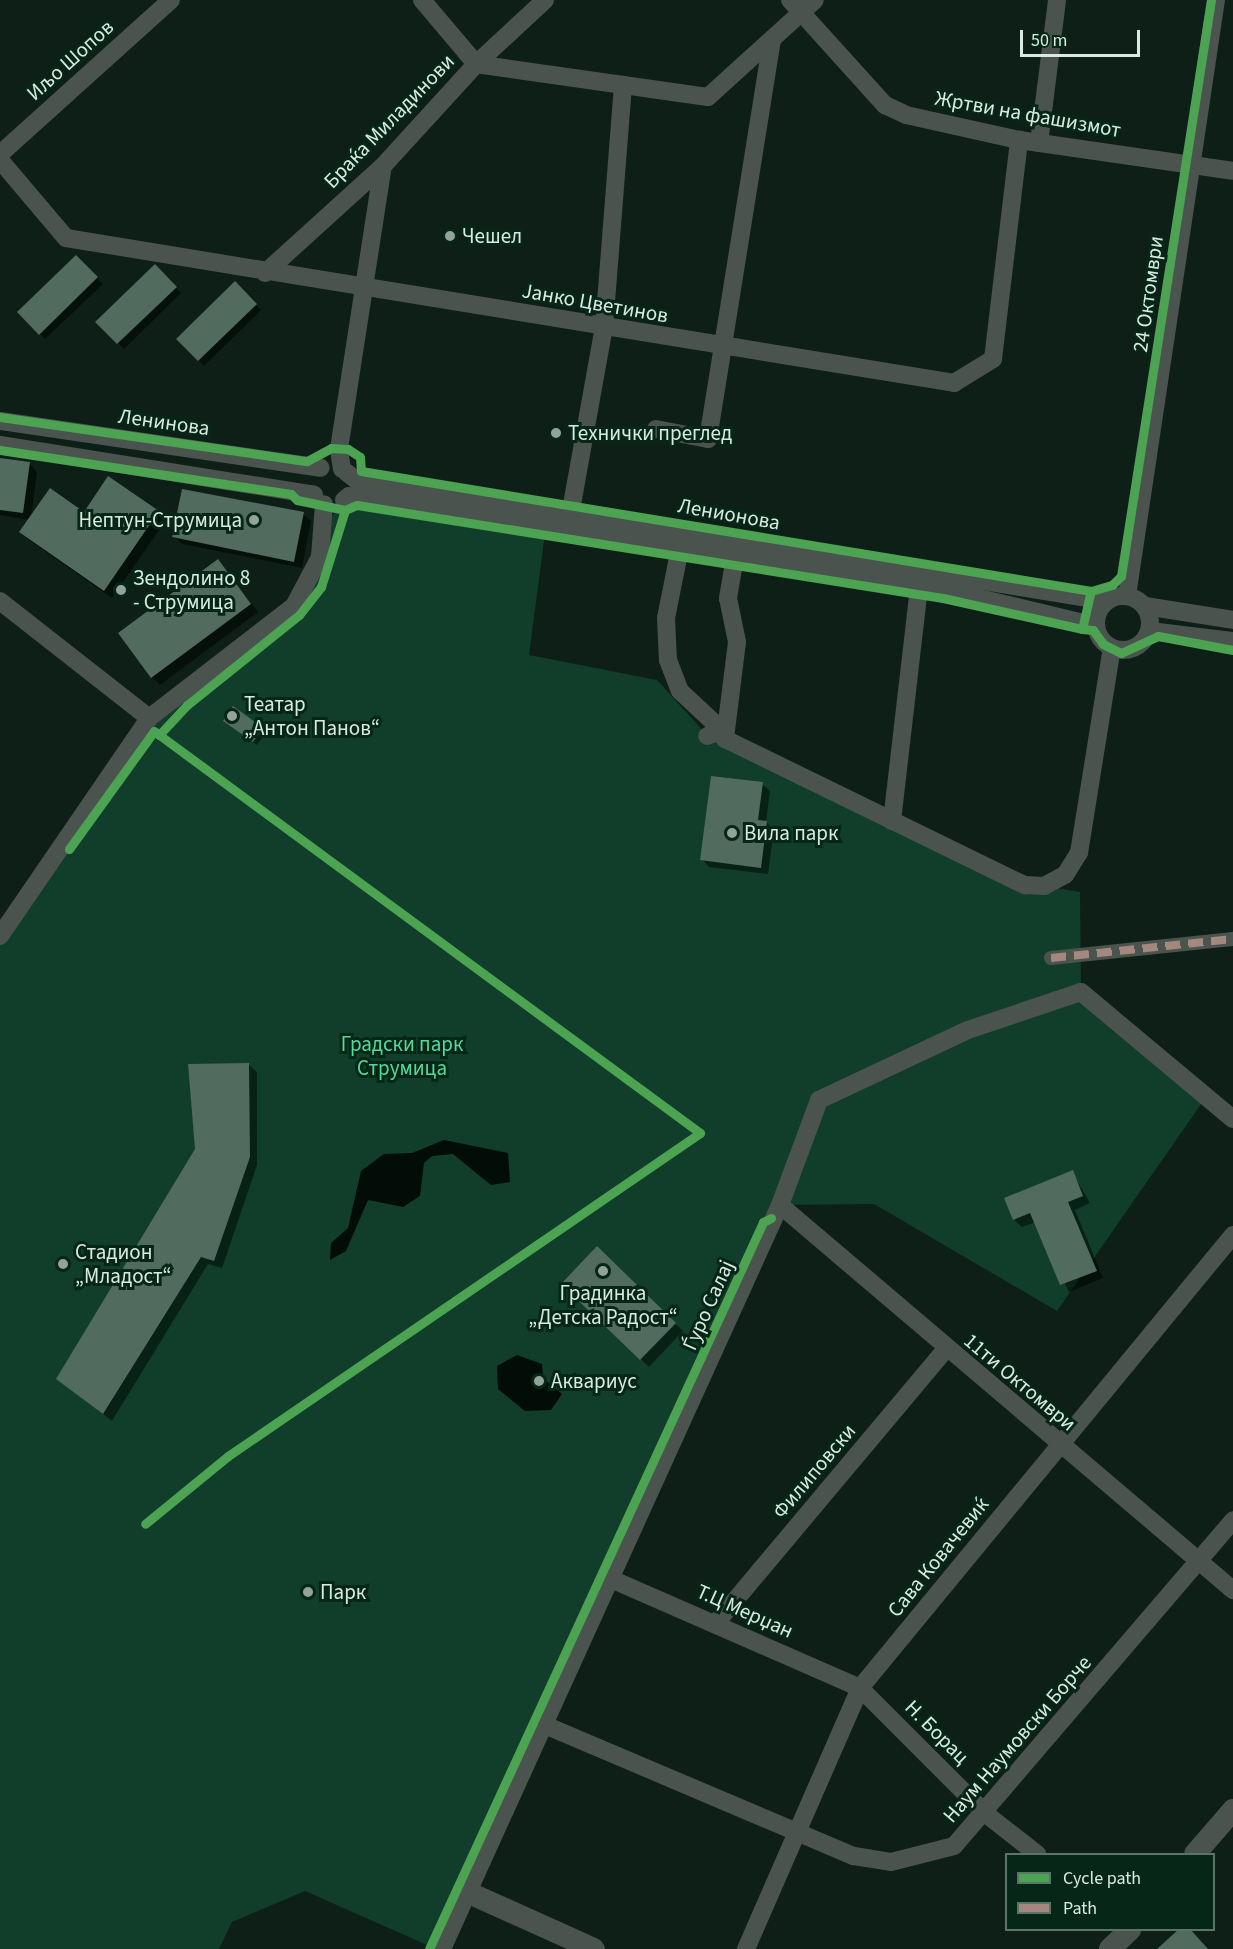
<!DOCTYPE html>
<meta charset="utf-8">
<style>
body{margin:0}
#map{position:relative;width:1233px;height:1949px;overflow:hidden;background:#0d1f16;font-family:"Source Sans 3",sans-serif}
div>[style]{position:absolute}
.green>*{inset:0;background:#103e2a}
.water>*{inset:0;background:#030d07}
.shadow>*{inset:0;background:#0007}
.building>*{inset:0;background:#516b5e}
.pedestrian>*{height:14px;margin:-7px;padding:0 7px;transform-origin:7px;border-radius:7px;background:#4b534f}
.minor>*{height:18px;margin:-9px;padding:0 9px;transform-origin:9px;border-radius:9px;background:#4b534f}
.minor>.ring{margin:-9px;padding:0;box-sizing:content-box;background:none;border:18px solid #4b534f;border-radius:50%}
.tertiary>*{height:22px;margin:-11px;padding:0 11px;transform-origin:11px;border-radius:11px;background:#4b534f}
.quiet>*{height:8px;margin-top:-4px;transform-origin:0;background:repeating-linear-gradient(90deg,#a5887d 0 15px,transparent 0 23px)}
.cycleway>*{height:9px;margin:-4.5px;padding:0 4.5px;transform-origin:4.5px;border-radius:4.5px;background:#4ca352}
.dots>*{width:16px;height:16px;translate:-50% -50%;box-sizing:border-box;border:3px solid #062617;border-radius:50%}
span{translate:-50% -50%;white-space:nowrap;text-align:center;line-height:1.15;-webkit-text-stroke:6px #062617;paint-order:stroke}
.street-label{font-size:21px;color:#d9ebe0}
.poi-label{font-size:21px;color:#d9ebe0}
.left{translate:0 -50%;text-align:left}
.right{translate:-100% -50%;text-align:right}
.park-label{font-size:21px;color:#53db9c}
.legend{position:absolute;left:1005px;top:1853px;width:210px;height:78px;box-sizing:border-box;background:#062617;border:2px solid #5a7567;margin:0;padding:8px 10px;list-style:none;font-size:18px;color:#d9ebe0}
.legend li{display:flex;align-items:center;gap:12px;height:30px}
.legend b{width:30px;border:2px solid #5a7567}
.scale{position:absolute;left:1020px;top:30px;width:120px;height:27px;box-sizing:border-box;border:3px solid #d9ebe0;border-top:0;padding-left:8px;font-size:18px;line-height:21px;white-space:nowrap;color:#d9ebe0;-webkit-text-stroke:4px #062617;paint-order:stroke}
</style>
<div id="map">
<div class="green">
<div style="clip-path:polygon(349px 496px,546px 526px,529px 655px,657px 680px,708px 736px,1044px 886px,1080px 892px,1081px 992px,1206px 1097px,1057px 1311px,874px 1204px,780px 1205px,547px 1726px,427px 1945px,305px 1891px,232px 1922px,219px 1949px,0 1949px,0 936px,149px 718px,294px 606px,323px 527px)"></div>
</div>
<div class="water">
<div style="clip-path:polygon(444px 1140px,508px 1153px,510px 1182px,491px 1185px,453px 1154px,432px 1156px,424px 1163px,420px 1196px,403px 1207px,368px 1200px,346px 1251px,330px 1260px,331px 1243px,348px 1228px,361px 1171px,384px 1154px,412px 1153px)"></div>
<div style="clip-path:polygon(517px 1355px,542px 1364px,543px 1378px,562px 1394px,551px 1410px,525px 1411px,498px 1389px,497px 1366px)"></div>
</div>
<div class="shadow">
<div style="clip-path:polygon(76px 257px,103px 284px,45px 339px,19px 312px)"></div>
<div style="clip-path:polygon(155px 266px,181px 293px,124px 349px,97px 322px)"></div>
<div style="clip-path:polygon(235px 283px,261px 310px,204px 366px,178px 339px)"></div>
<div style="clip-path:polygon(0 460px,30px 464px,37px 472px,31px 518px,158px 512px,166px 520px,112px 598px,29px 540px,21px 532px,30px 520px,0 515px)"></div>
<div style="clip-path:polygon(303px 514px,311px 521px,302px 568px,182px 544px,174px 536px)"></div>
<div style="clip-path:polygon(218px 561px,258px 612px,160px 685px,152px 677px)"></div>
<div style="clip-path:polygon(233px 709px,266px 733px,257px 745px,228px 724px)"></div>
<div style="clip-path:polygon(762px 784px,770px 791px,766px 822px,774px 830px,768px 874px,709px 867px,702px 859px)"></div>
<div style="clip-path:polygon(249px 1065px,257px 1072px,257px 1165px,222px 1268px,208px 1264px,112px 1421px,58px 1379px)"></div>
<div style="clip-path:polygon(1072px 1172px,1090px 1203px,1075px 1210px,1103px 1278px,1069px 1292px,1036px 1222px,1022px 1227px,1014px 1220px)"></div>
<div style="clip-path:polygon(597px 1249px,683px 1331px,649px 1367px,563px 1284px)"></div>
</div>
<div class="building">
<div style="clip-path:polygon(76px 255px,98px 277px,39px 335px,17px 312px)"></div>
<div style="clip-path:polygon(155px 264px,177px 287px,117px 344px,95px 322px)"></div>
<div style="clip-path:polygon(235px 281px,257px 304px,198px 361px,176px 339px)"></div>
<div style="clip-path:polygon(0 458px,30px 462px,23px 513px,0 510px)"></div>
<div style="clip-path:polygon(108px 476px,159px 511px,104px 591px,19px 532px,50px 488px,84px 512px)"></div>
<div style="clip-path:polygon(182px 489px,304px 512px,294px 562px,172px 537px)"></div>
<div style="clip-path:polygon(218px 559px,251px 604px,151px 678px,118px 633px)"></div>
<div style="clip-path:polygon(233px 706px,263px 728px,253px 742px,223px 721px)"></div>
<div style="clip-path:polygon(711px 776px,763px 782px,758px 820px,767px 821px,761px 868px,700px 860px)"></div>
<div style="clip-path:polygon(249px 1063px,250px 1157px,214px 1261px,201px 1257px,103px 1414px,56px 1379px,195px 1149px,188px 1064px)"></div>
<div style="clip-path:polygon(1073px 1170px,1083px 1196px,1068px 1202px,1097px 1271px,1060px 1285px,1030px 1213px,1013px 1220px,1004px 1198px)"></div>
<div style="clip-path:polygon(597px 1246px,676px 1323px,640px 1360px,561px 1284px)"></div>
<div style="clip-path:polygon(1179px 1929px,1190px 1929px,1208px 1949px,1157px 1949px)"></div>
</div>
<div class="pedestrian">
<div style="left:1051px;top:958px;width:183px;rotate:-6deg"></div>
</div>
<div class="minor">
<div style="left:422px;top:0;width:84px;rotate:49.8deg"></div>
<div style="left:476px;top:64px;width:234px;rotate:8.1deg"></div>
<div style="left:708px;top:97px;width:144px;rotate:-42.2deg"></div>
<div style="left:790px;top:0;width:142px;rotate:47.9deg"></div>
<div style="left:885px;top:105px;width:23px;rotate:25deg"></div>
<div style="left:906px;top:115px;width:116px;rotate:12.5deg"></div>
<div style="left:1019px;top:140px;width:216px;rotate:8.2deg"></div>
<div style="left:1039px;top:143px;width:144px;rotate:-82.8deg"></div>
<div style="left:0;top:154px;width:230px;rotate:-42deg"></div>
<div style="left:0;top:160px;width:102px;rotate:49.8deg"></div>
<div style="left:66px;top:238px;width:900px;rotate:9.27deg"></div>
<div style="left:954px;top:383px;width:46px;rotate:-31.6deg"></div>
<div style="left:993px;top:359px;width:221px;rotate:-83.2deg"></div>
<div style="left:265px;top:273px;width:159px;rotate:-42.2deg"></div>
<div style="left:383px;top:166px;width:138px;rotate:-47.6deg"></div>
<div style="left:476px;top:64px;width:94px;rotate:-42.8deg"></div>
<div style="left:0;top:421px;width:324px;rotate:8.3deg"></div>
<div style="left:656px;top:429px;width:53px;rotate:10.9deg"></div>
<div style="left:708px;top:439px;width:405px;rotate:-80.9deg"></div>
<div style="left:0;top:445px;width:318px;rotate:9deg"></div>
<div style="left:342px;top:469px;width:20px;rotate:-99deg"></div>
<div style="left:339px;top:449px;width:286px;rotate:-81.2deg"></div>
<div style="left:346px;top:472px;width:11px;rotate:38deg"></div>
<div style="left:355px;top:479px;width:761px;rotate:9.23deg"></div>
<div style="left:344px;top:500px;width:6px;rotate:-39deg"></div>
<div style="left:349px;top:496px;width:113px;rotate:8.1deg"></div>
<div style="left:461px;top:512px;width:508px;rotate:9.3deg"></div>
<div style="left:962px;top:594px;width:138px;rotate:13.4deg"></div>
<div style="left:571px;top:510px;width:186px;rotate:-79.8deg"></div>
<div style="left:604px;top:327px;width:243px;rotate:-85.5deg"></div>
<div style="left:680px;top:548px;width:71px;rotate:101.3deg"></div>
<div style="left:666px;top:618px;width:42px;rotate:87.3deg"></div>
<div style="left:668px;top:660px;width:33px;rotate:69deg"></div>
<div style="left:680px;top:691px;width:57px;rotate:42.9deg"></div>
<div style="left:722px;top:730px;width:16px;rotate:158deg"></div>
<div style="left:735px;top:557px;width:42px;rotate:99.7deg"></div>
<div style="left:728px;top:598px;width:45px;rotate:78.4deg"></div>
<div style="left:737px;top:642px;width:98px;rotate:97.1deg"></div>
<div style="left:725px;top:739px;width:334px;rotate:26deg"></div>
<div style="left:1025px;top:885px;width:19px;rotate:3deg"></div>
<div style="left:1044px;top:886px;width:24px;rotate:-28deg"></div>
<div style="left:1065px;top:875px;width:26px;rotate:-58deg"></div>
<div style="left:1079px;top:853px;width:208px;rotate:-80.9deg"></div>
<div class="ring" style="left:1096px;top:596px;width:36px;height:36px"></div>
<div style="left:1127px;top:596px;width:603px;rotate:-81.51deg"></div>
<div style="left:0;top:601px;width:189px;rotate:38.1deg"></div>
<div style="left:1145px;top:606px;width:89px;rotate:9deg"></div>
<div style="left:1150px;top:631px;width:84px;rotate:6.9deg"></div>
<div style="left:892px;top:821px;width:236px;rotate:-83.4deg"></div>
<div style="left:0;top:936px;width:264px;rotate:-55.6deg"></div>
<div style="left:149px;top:718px;width:183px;rotate:-37.7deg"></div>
<div style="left:294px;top:606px;width:55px;rotate:-62deg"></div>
<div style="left:320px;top:557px;width:53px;rotate:-85.7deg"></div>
<div style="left:780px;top:1205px;width:595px;rotate:40.36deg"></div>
<div style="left:611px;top:1579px;width:272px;rotate:23.6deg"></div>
<div style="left:860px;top:1688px;width:178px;rotate:45deg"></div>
<div style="left:986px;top:1814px;width:65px;rotate:38.1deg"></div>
<div style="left:716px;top:1623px;width:358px;rotate:-50deg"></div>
<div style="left:547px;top:1726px;width:333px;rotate:23deg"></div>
<div style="left:854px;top:1856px;width:37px;rotate:9deg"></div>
<div style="left:891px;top:1862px;width:65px;rotate:-14.3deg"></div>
<div style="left:954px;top:1846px;width:429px;rotate:-49.4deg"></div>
<div style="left:442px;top:1949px;width:817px;rotate:-65.57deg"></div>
<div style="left:780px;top:1205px;width:112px;rotate:-69.6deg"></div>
<div style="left:819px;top:1100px;width:165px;rotate:-25.2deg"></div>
<div style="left:968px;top:1030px;width:119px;rotate:-18.6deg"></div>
<div style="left:1081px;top:992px;width:198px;rotate:39.9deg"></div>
<div style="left:746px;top:1949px;width:285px;rotate:-66.4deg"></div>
<div style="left:860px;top:1688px;width:587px;rotate:-50.53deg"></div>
</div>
<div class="tertiary">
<div style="left:1195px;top:1854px;width:58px;rotate:-49.2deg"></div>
<div style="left:467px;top:1892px;width:139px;rotate:24.2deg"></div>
<div style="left:1110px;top:1949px;width:28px;rotate:-44deg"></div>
</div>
<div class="quiet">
<div style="left:1051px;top:958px;width:183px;rotate:-6deg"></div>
</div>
<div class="cycleway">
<div style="left:0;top:417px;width:310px;rotate:8.2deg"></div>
<div style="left:307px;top:461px;width:27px;rotate:-28deg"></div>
<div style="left:331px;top:448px;width:17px;rotate:3deg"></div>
<div style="left:348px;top:449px;width:14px;rotate:34deg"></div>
<div style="left:360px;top:457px;width:14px;rotate:86deg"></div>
<div style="left:361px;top:471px;width:740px;rotate:9.33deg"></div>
<div style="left:1091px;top:591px;width:22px;rotate:-16deg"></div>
<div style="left:1112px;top:585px;width:13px;rotate:-45deg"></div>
<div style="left:1121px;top:576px;width:583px;rotate:-81.12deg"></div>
<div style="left:0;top:450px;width:294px;rotate:8.6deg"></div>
<div style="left:291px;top:494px;width:8px;rotate:45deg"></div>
<div style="left:297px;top:500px;width:49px;rotate:11.8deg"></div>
<div style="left:1082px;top:629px;width:11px;rotate:5deg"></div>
<div style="left:1093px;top:630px;width:17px;rotate:54deg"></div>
<div style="left:1103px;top:644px;width:20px;rotate:27deg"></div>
<div style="left:1121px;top:653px;width:41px;rotate:-24.7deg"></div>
<div style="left:1158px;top:636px;width:76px;rotate:10.6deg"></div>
<div style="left:159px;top:735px;width:41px;rotate:-47deg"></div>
<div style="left:187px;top:705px;width:144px;rotate:-38.8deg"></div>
<div style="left:299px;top:615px;width:36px;rotate:-52deg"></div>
<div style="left:321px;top:587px;width:81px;rotate:-72.7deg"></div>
<div style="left:345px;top:510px;width:13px;rotate:-23deg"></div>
<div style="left:357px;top:505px;width:593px;rotate:9.02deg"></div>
<div style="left:943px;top:598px;width:142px;rotate:12.6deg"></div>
<div style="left:1082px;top:629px;width:39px;rotate:-77deg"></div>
<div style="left:69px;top:849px;width:145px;rotate:-54.2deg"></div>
<div style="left:154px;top:731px;width:678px;rotate:36.36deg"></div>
<div style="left:700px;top:1133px;width:572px;rotate:145.62deg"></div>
<div style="left:228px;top:1456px;width:107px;rotate:140.7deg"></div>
<div style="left:429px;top:1949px;width:800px;rotate:-65.32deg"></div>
<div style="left:763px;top:1222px;width:9px;rotate:-27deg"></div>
</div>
<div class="dots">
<div style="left:450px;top:236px;background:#92a499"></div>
<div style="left:556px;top:433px;background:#92a499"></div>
<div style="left:254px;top:520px;background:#92a499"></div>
<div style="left:121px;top:590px;background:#92a499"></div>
<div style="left:232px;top:716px;background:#92a499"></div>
<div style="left:732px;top:833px;background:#92a499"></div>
<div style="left:63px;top:1264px;background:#92a499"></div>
<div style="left:603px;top:1271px;background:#92a499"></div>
<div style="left:539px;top:1381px;background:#92a499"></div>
<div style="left:308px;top:1592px;background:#92a499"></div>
</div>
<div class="street-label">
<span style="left:70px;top:60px;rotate:-42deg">Иљо Шопов</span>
<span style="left:1028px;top:114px;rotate:10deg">Жртви на фашизмот</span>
<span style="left:389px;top:121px;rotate:-46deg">Браќа Миладинови</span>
<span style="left:1148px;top:294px;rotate:-82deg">24 Октомври</span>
<span style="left:595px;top:303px;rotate:10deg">Јанко Цветинов</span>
<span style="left:164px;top:422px;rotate:8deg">Ленинова</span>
<span style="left:729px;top:514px;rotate:10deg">Ленионова</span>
<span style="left:708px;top:1305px;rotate:-66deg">Ѓуро Салај</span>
<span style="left:1020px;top:1382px;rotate:40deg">11ти Октомври</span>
<span style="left:814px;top:1471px;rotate:-50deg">Филиповски</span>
<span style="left:938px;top:1557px;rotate:-51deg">Сава Ковачевиќ</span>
<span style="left:745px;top:1611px;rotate:24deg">Т.Ц Мерџан</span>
<span style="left:937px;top:1732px;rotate:45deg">Н. Борац</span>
<span style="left:1017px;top:1739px;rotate:-49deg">Наум Наумовски Борче</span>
</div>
<div class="poi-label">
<span class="left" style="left:462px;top:236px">Чешел</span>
<span class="left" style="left:568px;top:433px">Технички преглед</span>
<span class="right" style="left:242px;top:520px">Нептун-Струмица</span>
<span class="left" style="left:133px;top:590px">Зендолино 8<br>- Струмица</span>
<span class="left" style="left:244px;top:716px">Театар<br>„Антон Панов“</span>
<span class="left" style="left:744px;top:833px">Вила парк</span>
<span class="left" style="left:75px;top:1264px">Стадион<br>„Младост“</span>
<span style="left:603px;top:1305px">Градинка<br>„Детска Радост“</span>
<span class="left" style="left:551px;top:1381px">Аквариус</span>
<span class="left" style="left:320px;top:1592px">Парк</span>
</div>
<div class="park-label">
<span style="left:402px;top:1056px">Градски парк<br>Струмица</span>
</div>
<ul class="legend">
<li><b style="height:8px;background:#4ca352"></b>Cycle path</li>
<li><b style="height:8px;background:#a5887d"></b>Path</li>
</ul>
<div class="scale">50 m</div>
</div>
